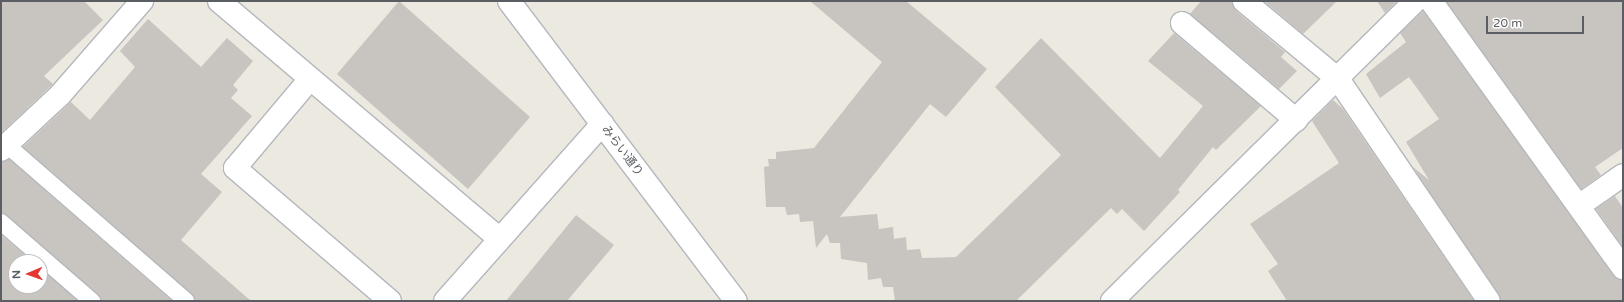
<!DOCTYPE html>
<meta charset="utf-8">
<style>
body{margin:0}
#map{position:relative;width:1624px;height:302px;overflow:hidden;background:#ece9e1;font-family:"Varela Round","Noto Sans JP",sans-serif}
div>[style]{position:absolute}
.building>*{inset:0;background:#c8c4bf}
.roads{filter:drop-shadow(1px 0 #b4b7bc) drop-shadow(-1px 0 #b4b7bc) drop-shadow(0 1px #b4b7bc) drop-shadow(0 -1px #b4b7bc)}
.service>*{height:16px;margin:-8px;padding:0 8px;transform-origin:8px;border-radius:8px;background:#fff}
.minor>*{height:22px;margin:-11px;padding:0 11px;transform-origin:11px;border-radius:11px;background:#fff}
.tertiary>*{height:22px;margin:-11px;padding:0 11px;transform-origin:11px;border-radius:11px;background:#fff}
span{translate:-50% -50%;white-space:nowrap;text-align:center;line-height:1.15;-webkit-text-stroke:3px #fff;paint-order:stroke}
.street-label{font-size:12px;color:#5a5e62}
.frame{position:absolute;inset:0;border:2px solid #5a5e62;pointer-events:none}
.north{position:absolute;left:8px;top:254px;width:40px;height:40px;box-sizing:border-box;background:#fff;border:1px solid #bdbfc0;border-radius:50%;rotate:268deg;font-size:11px;font-weight:700;line-height:16px;text-align:center;color:#5a5e62}
.north::after{content:'';display:block;margin:auto;width:14px;height:18px;background:#e33831;clip-path:polygon(50% 0,100% 100%,50% 72%,0 100%)}
.scale{position:absolute;left:1486px;top:16px;width:98px;height:18px;box-sizing:border-box;border:2px solid #5a5e62;border-top:0;padding-left:5px;font-size:12px;line-height:14px;white-space:nowrap;color:#5a5e62;-webkit-text-stroke:3px #fff;paint-order:stroke}
</style>
<div id="map">
<div class="building">
<div style="clip-path:polygon(1px 1px,84px 1px,103px 20px,44px 76px,53px 84px,1px 133px)"></div>
<div style="clip-path:polygon(399px 1px,530px 117px,468px 189px,337px 74px)"></div>
<div style="clip-path:polygon(810px 1px,906px 1px,987px 69px,946px 117px,930px 104px,840px 217px,877px 214px,879px 229px,893px 227px,894px 239px,906px 237px,907px 250px,920px 249px,922px 258px,956px 257px,1061px 155px,995px 87px,1041px 38px,1160px 158px,1203px 106px,1148px 61px,1174px 33px,1261px 106px,1216px 150px,1213px 147px,1178px 190px,1180px 192px,1144px 231px,1122px 209px,1117px 214px,1111px 208px,1016px 301px,895px 301px,893px 287px,883px 287px,881px 278px,868px 280px,867px 263px,841px 259px,840px 243px,830px 243px,827px 234px,816px 248px,813px 221px,800px 222px,799px 214px,787px 215px,785px 207px,766px 207px,764px 167px,769px 166px,768px 159px,776px 159px,776px 152px,814px 148px,882px 62px)"></div>
<div style="clip-path:polygon(1201px 1px,1232px 1px,1236px 11px,1285px 52px,1281px 57px,1297px 71px,1279px 89px,1190px 14px)"></div>
<div style="clip-path:polygon(1264px 1px,1337px 1px,1303px 34px)"></div>
<div style="clip-path:polygon(1377px 1px,1397px 1px,1385px 13px)"></div>
<div style="clip-path:polygon(1446px 1px,1623px 1px,1623px 148px,1595px 167px,1601px 175px,1581px 189px)"></div>
<div style="clip-path:polygon(1423px 11px,1613px 275px,1623px 280px,1623px 301px,1501px 301px,1413px 167px,1429px 180px,1406px 142px,1439px 119px,1409px 77px,1380px 98px,1366px 74px,1406px 42px,1400px 33px)"></div>
<div style="clip-path:polygon(148px 19px,201px 67px,227px 38px,253px 61px,233px 85px,238px 90px,231px 98px,252px 116px,201px 174px,222px 192px,181px 240px,251px 301px,195px 301px,192px 294px,23px 147px,71px 102px,90px 120px,135px 67px,120px 51px)"></div>
<div style="clip-path:polygon(1333px 100px,1343px 109px,1474px 301px,1287px 301px,1268px 271px,1278px 264px,1250px 224px,1339px 163px,1312px 121px)"></div>
<div style="clip-path:polygon(9px 159px,172px 301px,101px 301px,98px 294px,1px 213px,1px 162px)"></div>
<div style="clip-path:polygon(1615px 196px,1623px 208px,1623px 247px,1596px 209px)"></div>
<div style="clip-path:polygon(576px 215px,614px 245px,567px 301px,506px 301px)"></div>
<div style="clip-path:polygon(1px 235px,33px 262px,16px 262px,16px 286px,40px 286px,40px 268px,78px 301px,1px 301px)"></div>
</div>
<div class="roads">
<div class="service">
<div style="left:8px;top:146px;width:236px;rotate:41deg"></div>
<div style="left:1px;top:222px;width:121px;rotate:41deg"></div>
</div>
<div class="minor">
<div style="left:219px;top:1px;width:366px;rotate:40.3deg"></div>
<div style="left:1244px;top:1px;width:122px;rotate:39.7deg"></div>
<div style="left:1338px;top:79px;width:268px;rotate:55.8deg"></div>
<div style="left:1431px;top:1px;width:329px;rotate:54.3deg"></div>
<div style="left:1182px;top:23px;width:150px;rotate:40.4deg"></div>
<div style="left:310px;top:79px;width:116px;rotate:130.1deg"></div>
<div style="left:235px;top:168px;width:204px;rotate:40.6deg"></div>
<div style="left:1px;top:150px;width:81px;rotate:-43deg"></div>
<div style="left:60px;top:95px;width:125px;rotate:-48.9deg"></div>
<div style="left:1580px;top:205px;width:52px;rotate:-34.9deg"></div>
<div style="left:445px;top:301px;width:237px;rotate:-48.4deg"></div>
<div style="left:1112px;top:301px;width:426px;rotate:-44.7deg"></div>
</div>
<div class="tertiary">
<div style="left:509px;top:1px;width:376px;rotate:52.9deg"></div>
</div>
</div>
<div class="street-label">
<span style="left:622px;top:151px;rotate:53deg">みらい通り</span>
</div>
<div class="frame"></div>
<div class="north">N</div>
<div class="scale">20 m</div>
</div>
